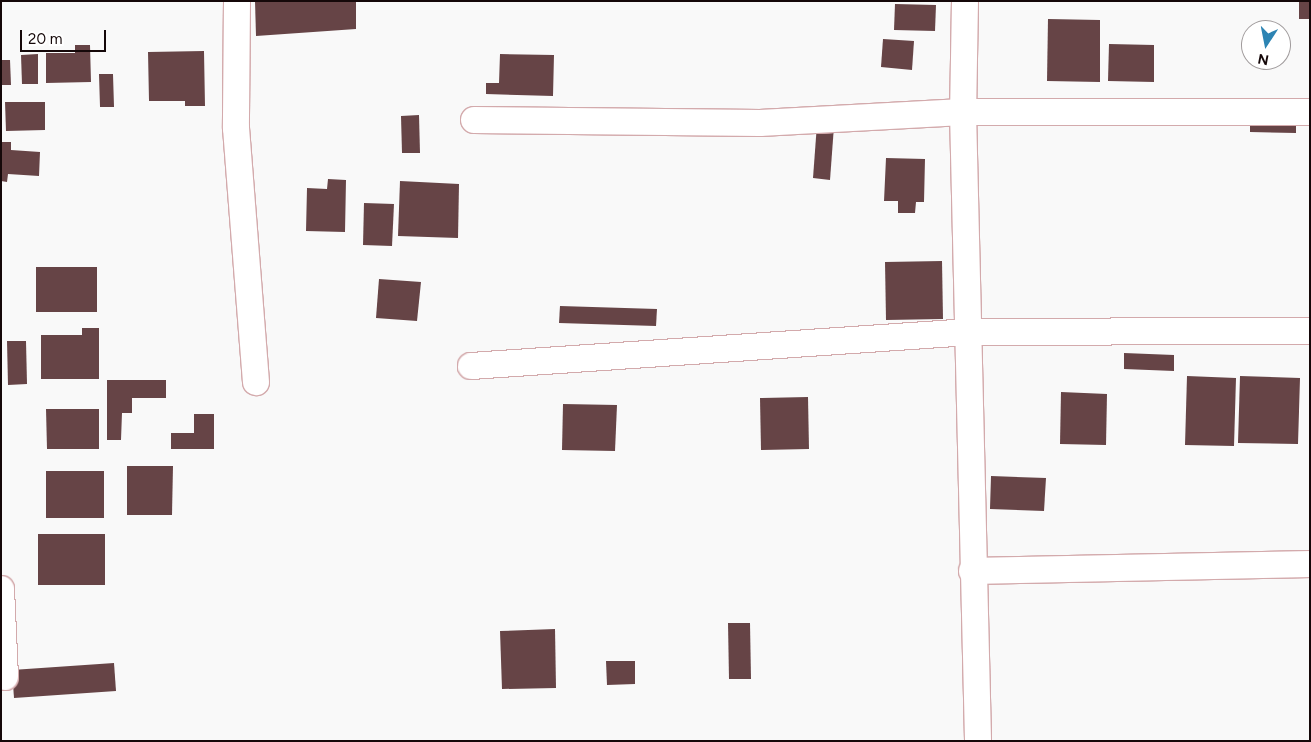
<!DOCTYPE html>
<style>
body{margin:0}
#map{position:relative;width:1311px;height:742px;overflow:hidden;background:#f9f9f9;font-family:Figtree,sans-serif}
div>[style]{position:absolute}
.building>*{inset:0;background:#664446}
.roads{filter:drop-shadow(1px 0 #d3aaac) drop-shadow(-1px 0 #d3aaac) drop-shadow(0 1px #d3aaac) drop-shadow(0 -1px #d3aaac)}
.minor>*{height:26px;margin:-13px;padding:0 13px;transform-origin:13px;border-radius:13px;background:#fff}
span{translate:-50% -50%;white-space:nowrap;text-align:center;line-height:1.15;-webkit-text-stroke:5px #fff;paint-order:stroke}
.frame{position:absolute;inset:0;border:2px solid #150809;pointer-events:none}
.north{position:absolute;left:1241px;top:20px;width:50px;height:50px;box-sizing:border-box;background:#fff;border:1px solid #a19c9d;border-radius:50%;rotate:191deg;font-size:14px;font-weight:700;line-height:20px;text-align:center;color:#150809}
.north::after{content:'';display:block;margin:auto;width:18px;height:22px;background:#2d84b3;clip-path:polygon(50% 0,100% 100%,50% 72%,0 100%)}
.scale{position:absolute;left:20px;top:30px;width:86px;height:22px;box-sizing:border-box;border:2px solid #150809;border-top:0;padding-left:6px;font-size:15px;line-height:18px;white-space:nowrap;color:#150809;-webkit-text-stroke:4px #fff;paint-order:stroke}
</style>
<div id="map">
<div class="building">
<div style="clip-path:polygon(255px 1px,356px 1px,356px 29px,256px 36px)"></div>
<div style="clip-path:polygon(1299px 1px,1310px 1px,1310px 19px,1299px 19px)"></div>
<div style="clip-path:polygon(895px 4px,936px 5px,935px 31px,894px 30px)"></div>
<div style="clip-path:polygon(1048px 19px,1100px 20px,1100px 82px,1047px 81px)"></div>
<div style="clip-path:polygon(883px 39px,914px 41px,912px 70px,881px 67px)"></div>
<div style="clip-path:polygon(1109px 44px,1154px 45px,1154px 82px,1108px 81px)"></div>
<div style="clip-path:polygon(75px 45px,90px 45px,91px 82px,46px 83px,46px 53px,75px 53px)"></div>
<div style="clip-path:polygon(204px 51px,205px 106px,185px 106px,185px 101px,149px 101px,148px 52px)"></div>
<div style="clip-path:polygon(38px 54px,38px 84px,22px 84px,21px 55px)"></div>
<div style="clip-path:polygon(500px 54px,554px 55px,553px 96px,486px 94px,486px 83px,499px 83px)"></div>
<div style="clip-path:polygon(1px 60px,10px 60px,11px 85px,1px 85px)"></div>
<div style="clip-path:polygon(99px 74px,113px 74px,114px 107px,100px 107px)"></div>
<div style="clip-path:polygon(5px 102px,45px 102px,45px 130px,6px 131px)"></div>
<div style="clip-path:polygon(419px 115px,420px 153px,402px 153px,401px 116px)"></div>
<div style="clip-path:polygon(1250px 118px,1296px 118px,1296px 133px,1250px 132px)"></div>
<div style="clip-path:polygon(817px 124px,834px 126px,830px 180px,813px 178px)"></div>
<div style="clip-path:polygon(1px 142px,11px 142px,11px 150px,40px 152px,39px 176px,8px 174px,7px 182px,1px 181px)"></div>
<div style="clip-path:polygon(886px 158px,925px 159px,924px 202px,916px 202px,915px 213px,898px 213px,898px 201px,884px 201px)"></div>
<div style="clip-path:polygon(328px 179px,346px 180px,345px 232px,306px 231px,307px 188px,327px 189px)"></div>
<div style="clip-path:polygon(400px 181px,459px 184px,458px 238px,398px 236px)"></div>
<div style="clip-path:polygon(364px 203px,394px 204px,392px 246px,363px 245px)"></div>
<div style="clip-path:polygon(942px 261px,943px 319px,886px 320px,885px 262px)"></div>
<div style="clip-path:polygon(36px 267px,97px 267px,97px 312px,36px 312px)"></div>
<div style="clip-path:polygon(379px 279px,421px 282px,417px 321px,376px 318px)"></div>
<div style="clip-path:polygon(560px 306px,657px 309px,656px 326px,559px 323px)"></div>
<div style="clip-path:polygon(82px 328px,99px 328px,99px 379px,41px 379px,41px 335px,82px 335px)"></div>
<div style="clip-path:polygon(7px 341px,26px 341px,27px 384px,8px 385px)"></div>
<div style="clip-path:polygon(1124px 353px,1174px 355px,1174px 371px,1124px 369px)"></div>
<div style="clip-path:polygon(1187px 376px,1236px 378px,1234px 446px,1185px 445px)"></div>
<div style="clip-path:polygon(1240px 376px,1300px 378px,1298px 444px,1238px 443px)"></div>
<div style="clip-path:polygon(107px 380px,166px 380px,166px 398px,132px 398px,132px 413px,122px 413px,121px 440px,107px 440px)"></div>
<div style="clip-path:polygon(1061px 392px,1107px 394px,1106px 445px,1060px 444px)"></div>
<div style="clip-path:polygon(808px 397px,809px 449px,761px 450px,760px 398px)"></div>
<div style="clip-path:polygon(563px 404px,617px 405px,615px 451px,562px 450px)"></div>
<div style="clip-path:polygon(46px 409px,99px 409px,99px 449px,47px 449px)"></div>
<div style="clip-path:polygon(194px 414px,214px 414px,214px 449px,171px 449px,171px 433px,194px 433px)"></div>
<div style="clip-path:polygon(127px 466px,173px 466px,172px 515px,127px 515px)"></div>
<div style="clip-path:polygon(46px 471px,104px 471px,104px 518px,46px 518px)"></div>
<div style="clip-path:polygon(991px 476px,1046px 478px,1044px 511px,990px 509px)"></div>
<div style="clip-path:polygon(38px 534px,105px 534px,105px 585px,38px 585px)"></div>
<div style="clip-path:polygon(728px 623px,750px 623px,751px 679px,729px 679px)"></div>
<div style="clip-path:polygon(555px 629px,556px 688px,502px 689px,500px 631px)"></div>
<div style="clip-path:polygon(606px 661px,635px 661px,635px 684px,607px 685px)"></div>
<div style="clip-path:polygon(114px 663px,116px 691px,14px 698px,12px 670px)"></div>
</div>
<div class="roads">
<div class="minor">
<div style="left:237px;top:1px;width:127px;rotate:90.5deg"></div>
<div style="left:236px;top:128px;width:255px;rotate:85.5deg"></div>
<div style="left:965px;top:1px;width:111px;rotate:91deg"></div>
<div style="left:963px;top:112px;width:629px;rotate:88.63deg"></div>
<div style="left:474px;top:120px;width:286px;rotate:0.6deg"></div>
<div style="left:760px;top:123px;width:203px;rotate:-3.1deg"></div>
<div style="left:963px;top:112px;width:347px"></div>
<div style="left:471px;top:366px;width:500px;rotate:-3.9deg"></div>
<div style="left:970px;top:332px;width:340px;rotate:-0.2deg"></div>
<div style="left:972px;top:571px;width:338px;rotate:-1.2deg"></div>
<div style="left:1px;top:589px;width:88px;rotate:87.4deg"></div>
</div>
</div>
<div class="frame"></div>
<div class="north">N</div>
<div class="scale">20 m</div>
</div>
